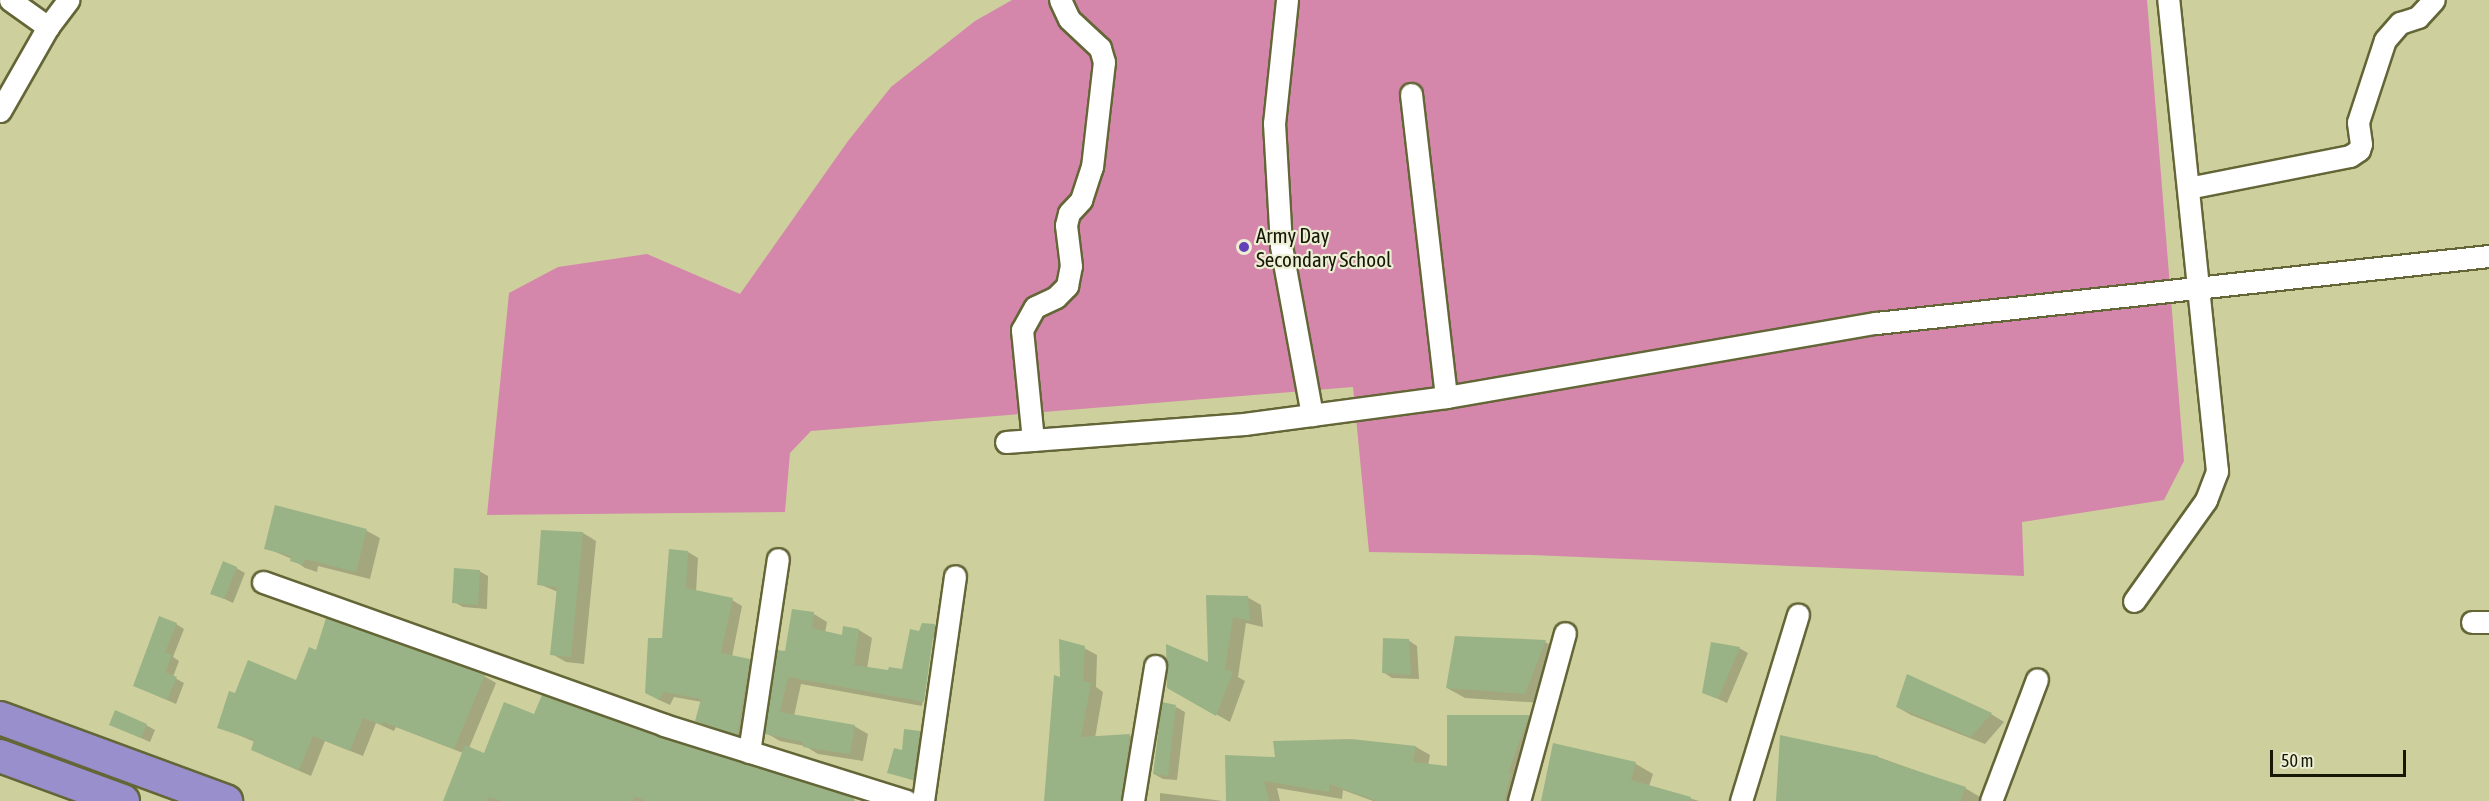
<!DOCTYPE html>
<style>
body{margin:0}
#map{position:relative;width:2489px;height:801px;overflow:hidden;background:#cdd09d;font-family:"Asap Condensed",sans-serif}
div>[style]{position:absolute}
.green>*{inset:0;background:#d487aa}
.shadow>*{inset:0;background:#0003}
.building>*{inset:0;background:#9ab386}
.roads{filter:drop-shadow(2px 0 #646637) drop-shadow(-2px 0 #646637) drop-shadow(0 2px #646637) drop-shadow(0 -2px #646637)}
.minor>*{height:21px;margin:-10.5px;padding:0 10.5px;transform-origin:10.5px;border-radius:10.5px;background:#fff}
.highway>*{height:32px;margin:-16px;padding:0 16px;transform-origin:16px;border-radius:16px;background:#998fcd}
.dots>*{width:16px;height:16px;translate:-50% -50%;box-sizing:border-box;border:3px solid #edefd5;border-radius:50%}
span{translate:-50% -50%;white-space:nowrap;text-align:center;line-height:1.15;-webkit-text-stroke:4.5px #edefd5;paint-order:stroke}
.poi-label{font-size:21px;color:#161705}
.left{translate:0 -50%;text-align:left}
.scale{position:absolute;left:2270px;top:750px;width:136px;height:27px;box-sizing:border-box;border:3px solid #161705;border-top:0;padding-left:8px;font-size:18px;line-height:21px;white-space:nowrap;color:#161705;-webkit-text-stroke:4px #edefd5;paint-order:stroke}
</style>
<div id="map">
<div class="green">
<div style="clip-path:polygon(1012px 0,2147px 0,2184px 461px,2164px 500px,2022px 522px,2024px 576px,1532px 555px,1369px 552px,1353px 387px,811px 431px,790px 453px,785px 512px,487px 515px,509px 293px,558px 267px,647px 254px,740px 294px,848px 141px,891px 87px,975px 21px)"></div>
</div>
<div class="shadow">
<div style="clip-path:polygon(276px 507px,367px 531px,380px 538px,370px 579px,318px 566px,317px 572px,305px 568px,292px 559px,266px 548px)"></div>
<div style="clip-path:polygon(542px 532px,583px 533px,596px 541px,584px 664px,566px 662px,552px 654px,558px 592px,539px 584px)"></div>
<div style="clip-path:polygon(688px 552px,698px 558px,696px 592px,732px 600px,742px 606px,732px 657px,750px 661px,760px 667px,748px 739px,697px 721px,702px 702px,674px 697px,670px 705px,657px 699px,664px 639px)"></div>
<div style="clip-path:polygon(236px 568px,245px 573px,233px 603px,212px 593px)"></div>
<div style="clip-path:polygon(479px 571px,488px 576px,487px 609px,463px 607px,454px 602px)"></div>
<div style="clip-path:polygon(1207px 596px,1247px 597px,1261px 605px,1263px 627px,1246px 623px,1238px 677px,1245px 681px,1230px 722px,1168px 687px,1210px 664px)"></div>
<div style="clip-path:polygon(814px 614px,827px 622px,825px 633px,843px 637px,845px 628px,859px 630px,872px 638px,867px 669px,889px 672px,904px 671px,923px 625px,935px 626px,948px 634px,937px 708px,925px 706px,935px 638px,932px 638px,922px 706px,801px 684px,794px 716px,854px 726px,868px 734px,863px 761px,818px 754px,805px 746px,780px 741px,766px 733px,786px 653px)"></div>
<div style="clip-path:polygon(176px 624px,184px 629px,173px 657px,179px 661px,173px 677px,184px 683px,176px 704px,135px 686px)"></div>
<div style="clip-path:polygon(1456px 637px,1545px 642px,1563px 652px,1543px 703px,1465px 698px,1447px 688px)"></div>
<div style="clip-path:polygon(1408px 640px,1417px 646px,1419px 679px,1392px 678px,1383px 672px)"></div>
<div style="clip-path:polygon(1084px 648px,1097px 655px,1096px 687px,1103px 692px,1095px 738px,1130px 736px,1142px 743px,1135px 801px,1046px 801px,1062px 678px)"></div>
<div style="clip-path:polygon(1739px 648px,1748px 653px,1727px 703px,1703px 692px)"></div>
<div style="clip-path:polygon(317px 652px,484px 676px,496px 683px,469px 748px,485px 755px,535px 716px,659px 738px,856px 801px,444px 801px,463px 753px,396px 727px,394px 731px,376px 723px,363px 756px,325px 741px,311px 776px,265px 756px,253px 749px,255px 742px,219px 727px,236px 695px,297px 682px)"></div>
<div style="clip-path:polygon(1908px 676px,1991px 714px,2004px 722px,1985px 744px,1911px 715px,1897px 707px)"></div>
<div style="clip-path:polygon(1176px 707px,1185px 712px,1177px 780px,1163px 779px,1154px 774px)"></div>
<div style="clip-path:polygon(1529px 716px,1543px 724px,1520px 801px,1373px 801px,1343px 790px,1342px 799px,1277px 788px,1280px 801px,1228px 801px,1276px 758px,1351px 740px,1416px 747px,1430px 755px,1428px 766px,1448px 768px,1448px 717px)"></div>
<div style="clip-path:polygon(111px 725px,146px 725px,155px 730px,150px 742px)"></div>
<div style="clip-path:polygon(920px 732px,928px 737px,921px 783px,889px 772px)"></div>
<div style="clip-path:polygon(1554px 745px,1636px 764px,1653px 774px,1649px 786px,1699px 801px,1543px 801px)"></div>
<div style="clip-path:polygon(1878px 757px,1965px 788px,1980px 797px,1979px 801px,1777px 801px)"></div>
<div style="clip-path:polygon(1160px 793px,1223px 801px,1160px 801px)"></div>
</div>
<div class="building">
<div style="clip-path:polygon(275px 505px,367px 529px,356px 572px,305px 559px,303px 565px,290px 561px,291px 556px,264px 549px)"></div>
<div style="clip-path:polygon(541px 530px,583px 532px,571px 657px,550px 655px,557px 587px,537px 585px)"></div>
<div style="clip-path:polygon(669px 549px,688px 551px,686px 588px,733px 598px,721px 653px,750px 659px,737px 735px,695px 721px,701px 699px,664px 692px,659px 700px,645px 693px,648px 638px,662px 638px)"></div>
<div style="clip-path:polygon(223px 561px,237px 567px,224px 599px,210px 594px)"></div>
<div style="clip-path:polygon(454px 568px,480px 570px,478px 605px,452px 603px)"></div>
<div style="clip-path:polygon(1206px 595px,1248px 596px,1250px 621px,1233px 617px,1225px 669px,1233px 672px,1216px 716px,1167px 688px,1166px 644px,1208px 662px)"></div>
<div style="clip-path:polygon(792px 609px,814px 612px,812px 628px,842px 635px,843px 626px,859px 629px,854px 665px,888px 670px,889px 667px,902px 669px,910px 629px,919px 631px,922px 623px,935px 624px,924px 702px,788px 677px,780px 712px,855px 725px,850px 754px,803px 747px,803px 742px,765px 734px,777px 650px,785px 651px)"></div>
<div style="clip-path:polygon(159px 616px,177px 623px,165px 652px,172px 655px,165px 672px,177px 677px,167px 700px,133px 686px)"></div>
<div style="clip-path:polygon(326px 618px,485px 675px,454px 749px,383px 722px,382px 725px,363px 718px,350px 751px,313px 736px,299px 770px,251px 750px,254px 740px,217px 728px,229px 691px,235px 693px,248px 660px,296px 680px,309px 647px,316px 650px)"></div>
<div style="clip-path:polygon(1455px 636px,1546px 640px,1525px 694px,1446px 688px)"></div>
<div style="clip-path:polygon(1383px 638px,1409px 639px,1411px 675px,1382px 673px)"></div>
<div style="clip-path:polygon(1059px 639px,1085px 646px,1083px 681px,1091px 683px,1081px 737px,1130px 734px,1121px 801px,1044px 801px,1054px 675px,1060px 677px)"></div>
<div style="clip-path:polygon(1711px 642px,1740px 647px,1718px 699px,1702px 693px)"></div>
<div style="clip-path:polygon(1907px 674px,1992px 713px,1971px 737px,1896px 707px)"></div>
<div style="clip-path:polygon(542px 695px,660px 737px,854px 798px,854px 801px,646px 801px,634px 796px,633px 801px,501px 801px,489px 797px,488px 801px,443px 801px,465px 745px,484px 753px,504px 702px,534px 714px)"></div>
<div style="clip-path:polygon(1162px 702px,1176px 705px,1168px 776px,1153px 774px)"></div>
<div style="clip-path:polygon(115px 710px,147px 724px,141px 738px,109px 725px)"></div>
<div style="clip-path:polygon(1447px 715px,1529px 715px,1508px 773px,1511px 773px,1504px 801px,1377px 801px,1329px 784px,1329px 792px,1264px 781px,1269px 801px,1226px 801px,1225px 755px,1275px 757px,1273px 741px,1351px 739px,1416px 746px,1413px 762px,1447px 766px)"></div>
<div style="clip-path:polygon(904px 729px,920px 731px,913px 780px,887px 773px,894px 748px,902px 750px)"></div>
<div style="clip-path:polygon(1780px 735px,1878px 756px,1878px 758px,1966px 787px,1960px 801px,1776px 801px)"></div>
<div style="clip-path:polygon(1553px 743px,1636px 762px,1631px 780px,1691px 797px,1690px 801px,1541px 801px)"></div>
</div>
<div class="roads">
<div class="minor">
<div style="left:10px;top:0;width:47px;rotate:35.4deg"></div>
<div style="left:1287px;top:0;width:124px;rotate:96deg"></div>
<div style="left:1274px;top:123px;width:123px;rotate:86.7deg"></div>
<div style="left:1281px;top:246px;width:172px;rotate:79.6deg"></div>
<div style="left:1411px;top:94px;width:305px;rotate:83.4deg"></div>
<div style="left:0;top:111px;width:97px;rotate:-60.3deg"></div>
<div style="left:48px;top:27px;width:34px;rotate:-53deg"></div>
<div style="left:2188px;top:188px;width:165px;rotate:-11.2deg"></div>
<div style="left:2350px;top:156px;width:11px;rotate:-34deg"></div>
<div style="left:2359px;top:150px;width:6px;rotate:-72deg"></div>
<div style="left:2361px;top:144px;width:22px;rotate:-98deg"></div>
<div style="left:2358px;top:122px;width:86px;rotate:-71.8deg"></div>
<div style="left:2385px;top:40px;width:23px;rotate:-49deg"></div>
<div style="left:2400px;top:23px;width:19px;rotate:-18deg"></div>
<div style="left:2418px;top:17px;width:23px;rotate:-47deg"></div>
<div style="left:1033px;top:440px;width:111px;rotate:-95.7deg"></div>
<div style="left:1022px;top:330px;width:26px;rotate:-61deg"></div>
<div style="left:1035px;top:307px;width:23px;rotate:-25deg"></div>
<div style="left:1056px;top:297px;width:16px;rotate:-45deg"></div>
<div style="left:1067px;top:286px;width:20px;rotate:-79deg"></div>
<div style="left:1071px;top:266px;width:41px;rotate:-97deg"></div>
<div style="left:1066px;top:225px;width:12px;rotate:-76deg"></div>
<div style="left:1069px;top:213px;width:18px;rotate:-47deg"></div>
<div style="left:1081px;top:200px;width:35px;rotate:-72deg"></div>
<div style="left:1092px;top:167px;width:106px;rotate:-83.5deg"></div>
<div style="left:1104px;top:62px;width:15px;rotate:-106deg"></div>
<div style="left:1100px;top:48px;width:42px;rotate:-136.9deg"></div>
<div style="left:1069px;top:19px;width:21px;rotate:-115deg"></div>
<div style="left:1006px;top:442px;width:239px;rotate:-4.3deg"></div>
<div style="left:1244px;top:424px;width:204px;rotate:-7.6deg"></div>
<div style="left:1446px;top:397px;width:436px;rotate:-9.8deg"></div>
<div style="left:1876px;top:323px;width:617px;rotate:-6.24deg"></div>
<div style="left:263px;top:582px;width:426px;rotate:19.6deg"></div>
<div style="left:664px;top:725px;width:254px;rotate:17.4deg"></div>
<div style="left:2134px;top:601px;width:124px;rotate:-54.5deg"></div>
<div style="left:2206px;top:500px;width:31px;rotate:-69deg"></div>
<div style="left:2217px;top:471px;width:474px;rotate:-95.9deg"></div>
<div style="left:2472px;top:622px;width:17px"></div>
<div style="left:749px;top:752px;width:195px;rotate:-81.5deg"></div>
<div style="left:923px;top:801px;width:227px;rotate:-81.9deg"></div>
<div style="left:1133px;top:801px;width:137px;rotate:-80.7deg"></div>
<div style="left:1519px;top:801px;width:174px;rotate:-74.7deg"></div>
<div style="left:1741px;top:801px;width:195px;rotate:-73deg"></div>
<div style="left:1991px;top:801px;width:130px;rotate:-69.3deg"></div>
</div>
<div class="highway">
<div style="left:0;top:718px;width:241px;rotate:20.2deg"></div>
<div style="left:0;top:756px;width:131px;rotate:20.1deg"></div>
</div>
</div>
<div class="dots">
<div style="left:1244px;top:247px;background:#6240b8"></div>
</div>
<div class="poi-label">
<span class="left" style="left:1256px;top:247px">Army Day<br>Secondary School</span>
</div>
<div class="scale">50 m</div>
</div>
